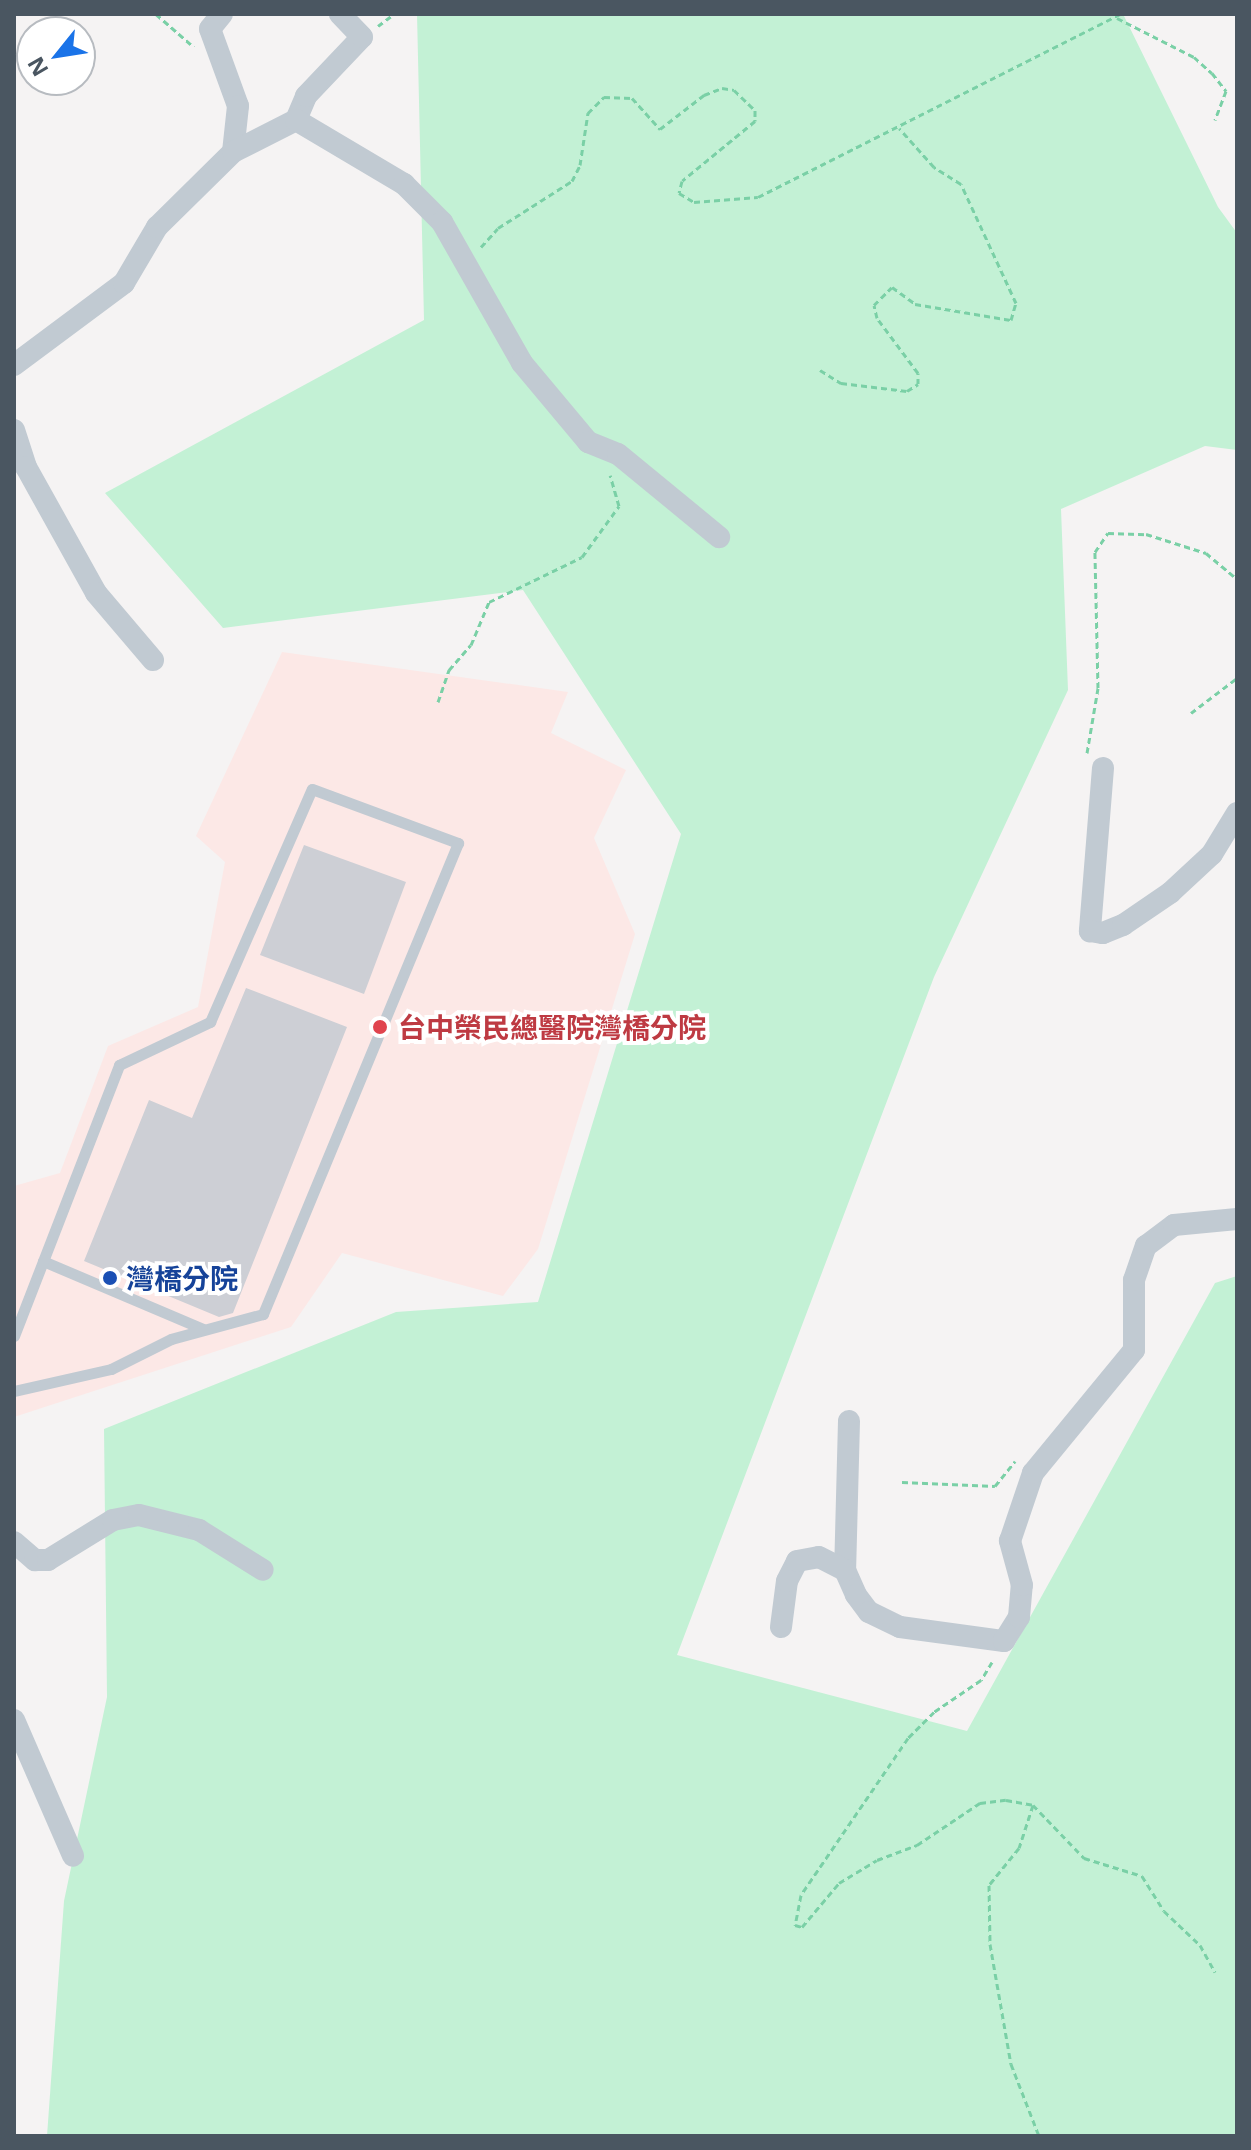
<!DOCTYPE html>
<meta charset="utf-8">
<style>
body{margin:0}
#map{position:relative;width:1251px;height:2150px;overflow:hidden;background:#f5f3f3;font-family:"Open Sans","Noto Sans TC",sans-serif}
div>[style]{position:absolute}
.medical>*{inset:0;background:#fce8e6}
.green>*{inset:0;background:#c3f1d5}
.building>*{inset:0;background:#cdcfd5}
.path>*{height:3px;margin-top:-1.5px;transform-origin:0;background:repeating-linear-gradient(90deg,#7ad0a6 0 6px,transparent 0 10px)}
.lane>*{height:11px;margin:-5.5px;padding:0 5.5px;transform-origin:5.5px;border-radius:5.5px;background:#c1cad2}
.street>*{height:22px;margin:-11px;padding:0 11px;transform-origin:11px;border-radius:11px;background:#c1cad2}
.dots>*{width:22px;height:22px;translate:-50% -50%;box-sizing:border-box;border:4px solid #fff;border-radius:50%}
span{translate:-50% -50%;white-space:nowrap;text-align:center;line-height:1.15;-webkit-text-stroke:8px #fff;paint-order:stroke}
.health-label{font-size:28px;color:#be3a42;font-weight:700}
.left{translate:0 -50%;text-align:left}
.transit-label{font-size:28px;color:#164399;font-weight:700}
.frame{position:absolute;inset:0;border:16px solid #4a5661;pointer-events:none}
.north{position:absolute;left:16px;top:16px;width:80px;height:80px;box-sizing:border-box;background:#fff;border:2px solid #b7bbc0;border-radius:50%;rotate:240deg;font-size:22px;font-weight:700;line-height:32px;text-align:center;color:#4a5661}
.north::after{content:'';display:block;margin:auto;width:28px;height:36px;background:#1a73e8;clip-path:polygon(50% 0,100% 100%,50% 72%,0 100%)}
</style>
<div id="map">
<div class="medical">
<div style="clip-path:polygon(282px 652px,568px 692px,551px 733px,626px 770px,594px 838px,635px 934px,538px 1249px,503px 1296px,342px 1253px,291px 1327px,14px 1417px,14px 1186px,60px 1173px,108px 1046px,198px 1007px,225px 862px,196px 836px)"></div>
</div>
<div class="green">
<div style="clip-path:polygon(417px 14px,1123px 14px,1218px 207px,1237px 233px,1237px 450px,1205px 446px,1061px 509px,1068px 690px,934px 977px,677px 1655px,967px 1731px,1215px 1283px,1237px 1276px,1237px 2136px,47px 2136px,64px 1901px,107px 1697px,104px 1429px,396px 1312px,538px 1302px,681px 834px,523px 590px,223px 628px,105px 493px,424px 320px)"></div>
</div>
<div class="building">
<div style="clip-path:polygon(304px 845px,406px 882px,364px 994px,260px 955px)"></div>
<div style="clip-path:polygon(246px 988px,347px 1027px,233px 1313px,219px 1317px,84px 1261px,149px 1100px,192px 1118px)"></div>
</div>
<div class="path">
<div style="left:156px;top:14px;width:50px;rotate:41deg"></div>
<div style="left:1117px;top:18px;width:86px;rotate:26.9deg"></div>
<div style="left:1194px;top:57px;width:24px;rotate:42deg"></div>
<div style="left:1212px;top:73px;width:23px;rotate:52deg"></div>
<div style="left:1226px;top:91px;width:31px;rotate:111deg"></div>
<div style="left:378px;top:26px;width:20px;rotate:-37deg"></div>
<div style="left:481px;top:247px;width:25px;rotate:-48deg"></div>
<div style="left:498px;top:228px;width:88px;rotate:-32.4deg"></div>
<div style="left:572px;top:181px;width:18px;rotate:-63deg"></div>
<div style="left:580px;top:165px;width:53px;rotate:-81.3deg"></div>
<div style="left:588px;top:113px;width:23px;rotate:-45deg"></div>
<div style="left:604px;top:97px;width:28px;rotate:2deg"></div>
<div style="left:632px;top:98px;width:42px;rotate:47.9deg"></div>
<div style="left:660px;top:129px;width:56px;rotate:-37.7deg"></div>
<div style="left:704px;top:95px;width:19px;rotate:-21deg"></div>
<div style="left:722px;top:88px;width:12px;rotate:9deg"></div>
<div style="left:734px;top:90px;width:29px;rotate:44deg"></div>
<div style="left:755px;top:110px;width:11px;rotate:90deg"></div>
<div style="left:755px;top:121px;width:94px;rotate:140.6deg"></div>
<div style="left:682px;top:181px;width:12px;rotate:104deg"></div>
<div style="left:679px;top:193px;width:17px;rotate:31deg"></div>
<div style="left:694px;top:202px;width:64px;rotate:-4.5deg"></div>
<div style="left:758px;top:197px;width:407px;rotate:-26.8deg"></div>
<div style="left:820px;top:370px;width:25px;rotate:32deg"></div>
<div style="left:841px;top:383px;width:66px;rotate:6.9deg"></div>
<div style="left:907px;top:391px;width:13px;rotate:-32deg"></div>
<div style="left:918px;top:384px;width:11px;rotate:-90deg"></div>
<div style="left:918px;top:373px;width:69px;rotate:-126.7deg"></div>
<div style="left:877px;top:318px;width:13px;rotate:-103deg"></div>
<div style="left:874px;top:305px;width:25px;rotate:-45deg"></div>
<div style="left:892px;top:287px;width:29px;rotate:36deg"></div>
<div style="left:915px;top:304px;width:97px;rotate:9.5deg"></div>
<div style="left:1011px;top:320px;width:18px;rotate:-74deg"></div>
<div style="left:1016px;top:303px;width:131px;rotate:-114.8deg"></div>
<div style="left:961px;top:184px;width:32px;rotate:-148deg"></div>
<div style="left:934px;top:167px;width:52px;rotate:-131.9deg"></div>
<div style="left:438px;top:702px;width:34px;rotate:-71deg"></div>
<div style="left:449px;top:670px;width:33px;rotate:-49deg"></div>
<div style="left:471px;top:645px;width:47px;rotate:-67.3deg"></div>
<div style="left:489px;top:602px;width:103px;rotate:-25.8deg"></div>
<div style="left:582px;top:557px;width:63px;rotate:-54deg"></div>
<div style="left:619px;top:506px;width:32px;rotate:-106deg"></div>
<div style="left:1191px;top:713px;width:58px;rotate:-37.3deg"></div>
<div style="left:1087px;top:753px;width:66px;rotate:-80.4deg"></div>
<div style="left:1098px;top:688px;width:136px;rotate:-91.3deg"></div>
<div style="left:1095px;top:552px;width:23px;rotate:-56deg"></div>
<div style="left:1108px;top:533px;width:38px;rotate:2deg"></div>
<div style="left:1146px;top:534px;width:63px;rotate:17.6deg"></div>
<div style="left:1206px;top:553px;width:40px;rotate:40deg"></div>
<div style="left:902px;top:1482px;width:93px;rotate:2.5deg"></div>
<div style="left:995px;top:1486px;width:32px;rotate:-51deg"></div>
<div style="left:992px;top:1662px;width:21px;rotate:121deg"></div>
<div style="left:981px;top:1680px;width:57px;rotate:145.8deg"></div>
<div style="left:934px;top:1712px;width:37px;rotate:135deg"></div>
<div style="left:908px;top:1738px;width:190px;rotate:124.3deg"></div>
<div style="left:801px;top:1895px;width:31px;rotate:101deg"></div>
<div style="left:795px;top:1925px;width:7px;rotate:16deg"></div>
<div style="left:802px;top:1927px;width:57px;rotate:-49.9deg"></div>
<div style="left:839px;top:1883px;width:44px;rotate:-31.2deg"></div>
<div style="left:877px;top:1860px;width:43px;rotate:-20.6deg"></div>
<div style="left:917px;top:1845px;width:76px;rotate:-33.7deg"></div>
<div style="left:980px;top:1803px;width:26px;rotate:-7deg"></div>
<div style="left:1006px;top:1800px;width:27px;rotate:10deg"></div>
<div style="left:1033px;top:1805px;width:74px;rotate:46.1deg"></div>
<div style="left:1084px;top:1858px;width:61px;rotate:17.2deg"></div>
<div style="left:1142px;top:1876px;width:41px;rotate:57.8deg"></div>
<div style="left:1164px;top:1911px;width:50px;rotate:43.4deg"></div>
<div style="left:1200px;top:1945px;width:31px;rotate:61deg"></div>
<div style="left:1033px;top:1805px;width:45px;rotate:108deg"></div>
<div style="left:1019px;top:1848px;width:48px;rotate:129deg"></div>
<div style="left:989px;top:1885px;width:59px;rotate:89deg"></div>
<div style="left:990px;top:1944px;width:122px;rotate:80.1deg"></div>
<div style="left:1011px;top:2064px;width:77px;rotate:68.7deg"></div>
</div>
<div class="lane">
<div style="left:43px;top:1261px;width:174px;rotate:23deg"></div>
<div style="left:14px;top:1336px;width:291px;rotate:-68.8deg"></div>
<div style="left:119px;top:1065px;width:101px;rotate:-25.3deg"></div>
<div style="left:210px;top:1022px;width:254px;rotate:-66.4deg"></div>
<div style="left:312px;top:789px;width:156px;rotate:20.3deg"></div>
<div style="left:458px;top:843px;width:510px;rotate:112.49deg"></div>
<div style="left:263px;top:1314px;width:95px;rotate:164.8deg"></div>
<div style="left:171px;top:1339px;width:67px;rotate:153.4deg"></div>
<div style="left:111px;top:1369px;width:99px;rotate:167.2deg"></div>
</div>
<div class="street">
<div style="left:222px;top:14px;width:19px;rotate:129deg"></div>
<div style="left:210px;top:29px;width:82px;rotate:70deg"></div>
<div style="left:238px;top:106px;width:46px;rotate:96.2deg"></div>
<div style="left:296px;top:120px;width:26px;rotate:-67deg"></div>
<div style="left:306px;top:96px;width:81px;rotate:-46.5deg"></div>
<div style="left:362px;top:37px;width:32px;rotate:-134deg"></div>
<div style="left:14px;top:365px;width:137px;rotate:-36.7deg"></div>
<div style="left:124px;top:283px;width:65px;rotate:-59.5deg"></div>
<div style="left:157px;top:227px;width:107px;rotate:-44.6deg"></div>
<div style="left:233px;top:152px;width:71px;rotate:-26.9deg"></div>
<div style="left:296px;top:120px;width:126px;rotate:30.7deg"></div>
<div style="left:404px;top:184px;width:54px;rotate:45deg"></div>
<div style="left:442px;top:222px;width:162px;rotate:60.4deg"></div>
<div style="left:522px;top:363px;width:103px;rotate:50.1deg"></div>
<div style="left:588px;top:442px;width:32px;rotate:22deg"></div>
<div style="left:618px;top:454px;width:131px;rotate:39.4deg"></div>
<div style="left:14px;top:430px;width:39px;rotate:72deg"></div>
<div style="left:26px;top:467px;width:144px;rotate:60.9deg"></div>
<div style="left:96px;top:593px;width:88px;rotate:49.6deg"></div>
<div style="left:1103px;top:768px;width:164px;rotate:94.6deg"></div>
<div style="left:1090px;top:931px;width:13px;rotate:9deg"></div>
<div style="left:1103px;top:933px;width:22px;rotate:-22deg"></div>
<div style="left:1123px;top:925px;width:57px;rotate:-34.2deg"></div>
<div style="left:1170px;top:893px;width:57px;rotate:-42.9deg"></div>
<div style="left:1212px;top:854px;width:48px;rotate:-58.6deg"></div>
<div style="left:849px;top:1421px;width:149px;rotate:91.5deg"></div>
<div style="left:845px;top:1570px;width:27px;rotate:66deg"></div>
<div style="left:856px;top:1595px;width:21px;rotate:53deg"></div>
<div style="left:869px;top:1612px;width:34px;rotate:26deg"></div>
<div style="left:900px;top:1627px;width:105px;rotate:7.7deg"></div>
<div style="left:1004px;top:1641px;width:28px;rotate:-58deg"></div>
<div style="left:1019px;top:1617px;width:32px;rotate:-85deg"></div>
<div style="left:1022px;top:1585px;width:46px;rotate:-105.3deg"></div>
<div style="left:1010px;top:1541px;width:72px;rotate:-71.3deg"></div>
<div style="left:1033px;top:1473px;width:159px;rotate:-50.6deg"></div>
<div style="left:1134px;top:1350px;width:70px;rotate:-90deg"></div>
<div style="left:1134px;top:1280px;width:36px;rotate:-71deg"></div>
<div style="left:1146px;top:1246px;width:35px;rotate:-37deg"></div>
<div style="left:1174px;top:1225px;width:63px;rotate:-5.4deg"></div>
<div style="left:14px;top:1542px;width:28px;rotate:41deg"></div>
<div style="left:35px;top:1560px;width:13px"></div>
<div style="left:48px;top:1560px;width:76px;rotate:-31.6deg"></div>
<div style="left:113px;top:1520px;width:26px;rotate:-11deg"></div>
<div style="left:139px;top:1515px;width:62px;rotate:14deg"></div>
<div style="left:199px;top:1530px;width:75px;rotate:32deg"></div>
<div style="left:781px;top:1627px;width:46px;rotate:-82.6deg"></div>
<div style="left:787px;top:1581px;width:22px;rotate:-63deg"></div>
<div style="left:797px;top:1561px;width:22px;rotate:-10deg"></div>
<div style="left:819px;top:1557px;width:29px;rotate:27deg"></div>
<div style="left:14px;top:1720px;width:148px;rotate:66.5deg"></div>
</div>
<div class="dots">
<div style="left:380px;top:1027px;background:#e0444e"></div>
<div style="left:110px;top:1278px;background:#1a4fb4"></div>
</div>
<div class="health-label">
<span class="left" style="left:398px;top:1027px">台中榮民總醫院灣橋分院</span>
</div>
<div class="transit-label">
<span class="left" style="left:126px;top:1278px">灣橋分院</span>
</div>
<div class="frame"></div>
<div class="north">N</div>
</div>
